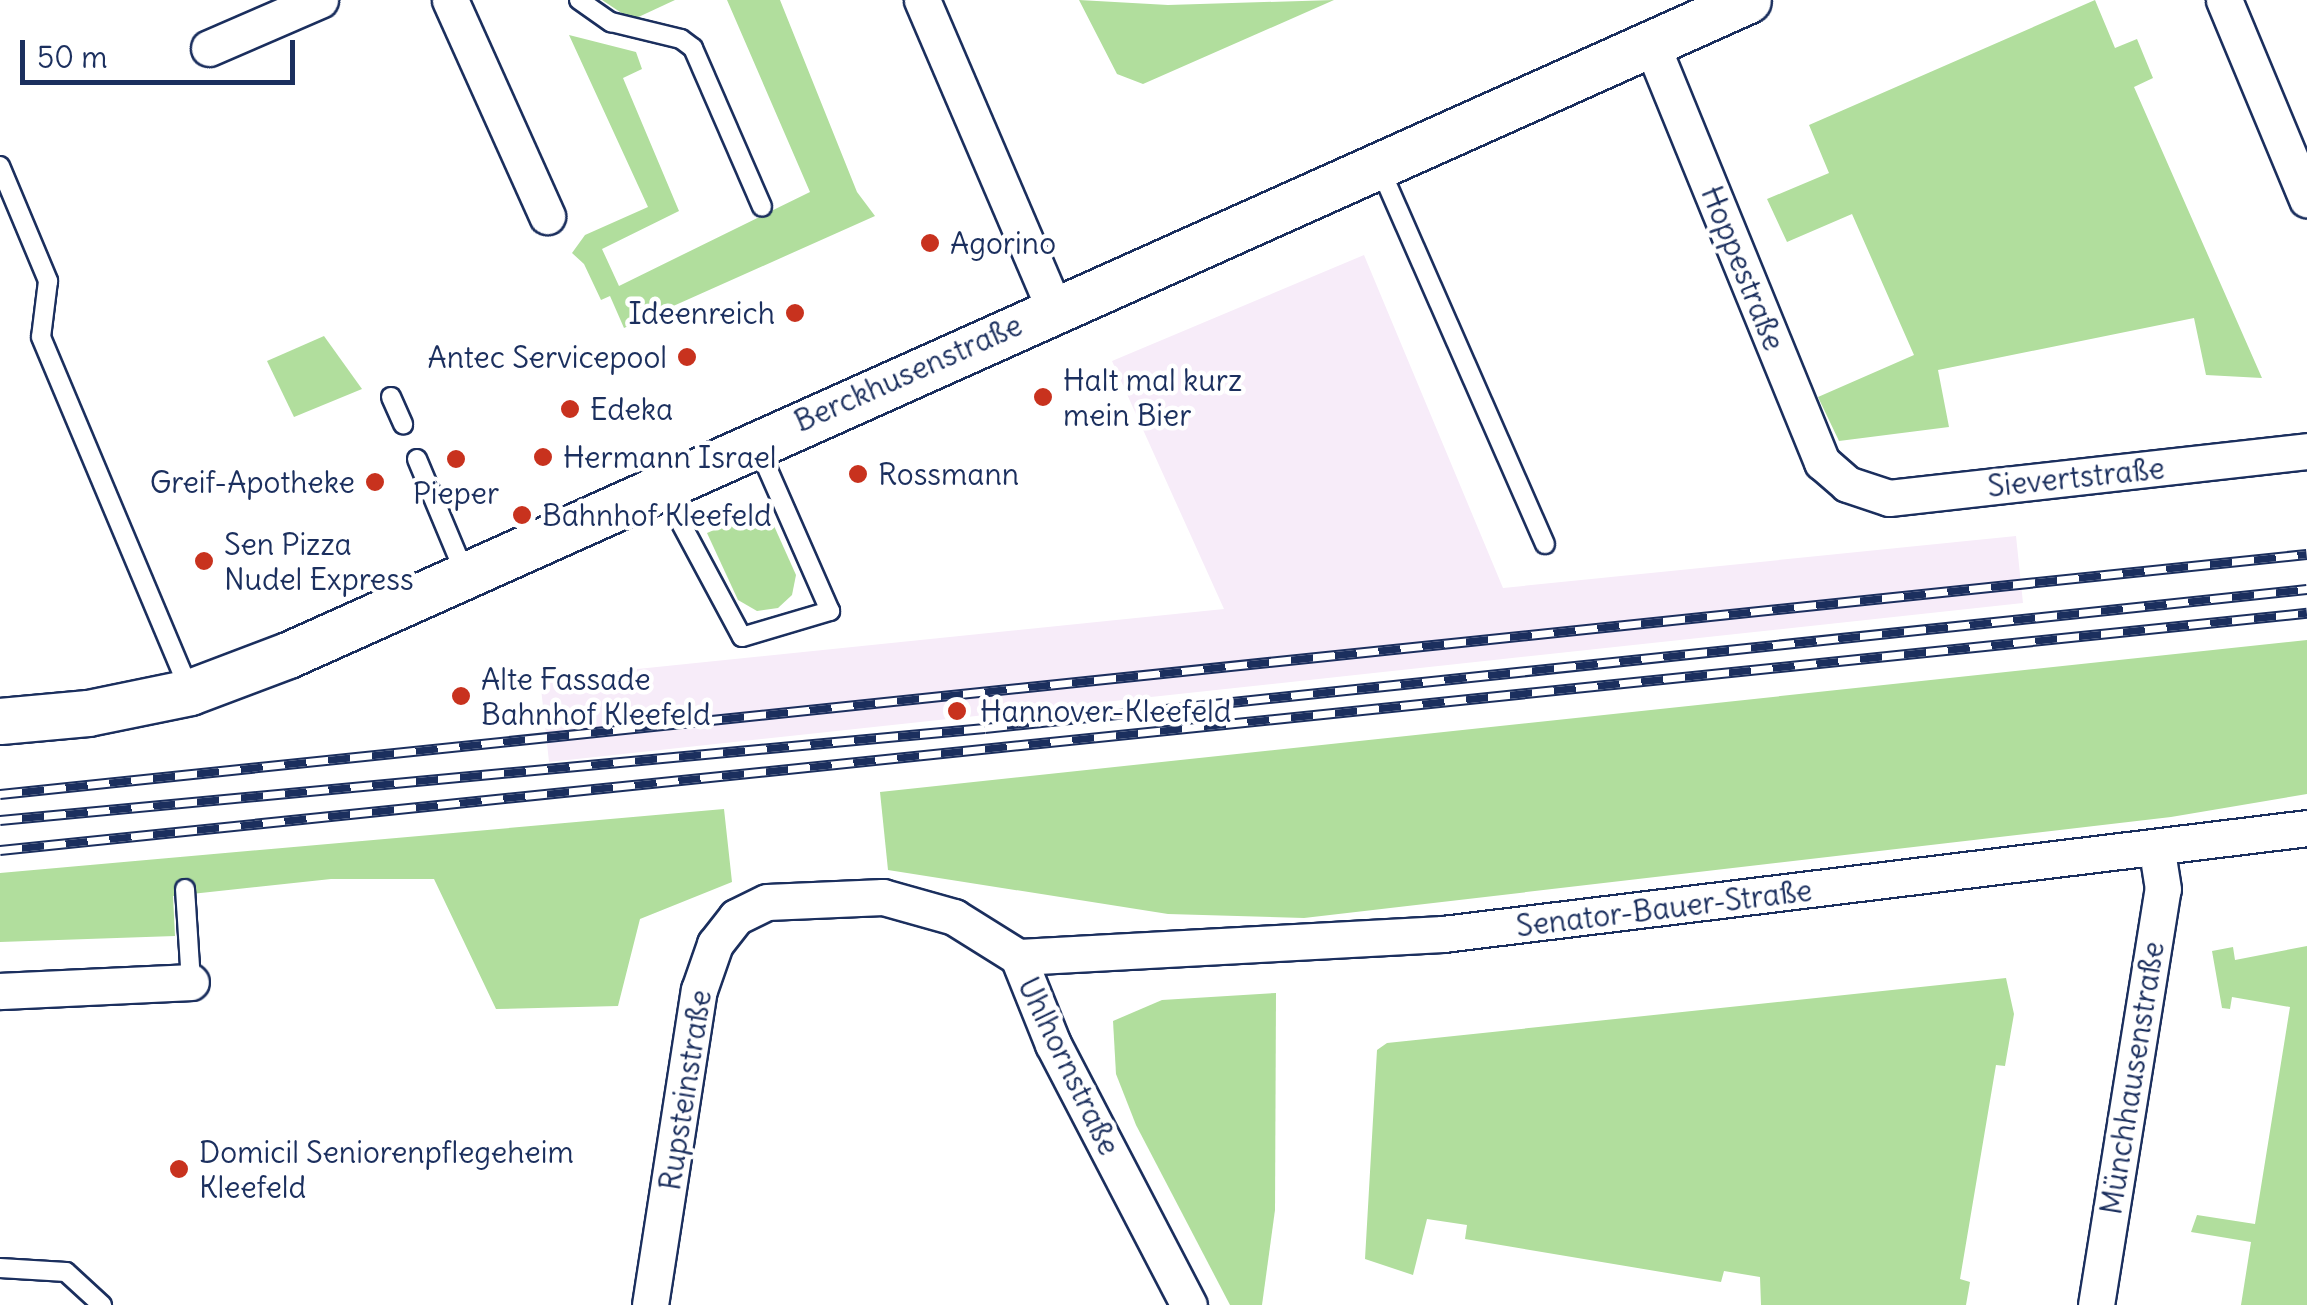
<!DOCTYPE html>
<meta charset="utf-8">
<style>
body{margin:0}
#map{position:relative;width:2307px;height:1305px;overflow:hidden;background:#fff;font-family:Delius,sans-serif}
div>[style]{position:absolute}
.built>*{inset:0;background:#f7ecf9}
.green>*{inset:0;background:#b1de9d}
.roads{filter:drop-shadow(2px 0 #1b2f5e) drop-shadow(-2px 0 #1b2f5e) drop-shadow(0 2px #1b2f5e) drop-shadow(0 -2px #1b2f5e)}
.service>*{height:18px;margin:-9px;padding:0 9px;transform-origin:9px;border-radius:9px;background:#fff}
.minor>*{height:35px;margin:-17.5px;padding:0 17.5px;transform-origin:17.5px;border-radius:17.5px;background:#fff}
.tertiary>*{height:45px;margin:-22.5px;padding:0 22.5px;transform-origin:22.5px;border-radius:22.5px;background:#fff}
.rail>*{height:11px;margin-top:-5.5px;transform-origin:0;background:repeating-linear-gradient(90deg,#fff 0 22px,#1b2f5e 0 44px);box-sizing:border-box;border-block:2px solid #1b2f5e}
.dots>*{width:28px;height:28px;translate:-50% -50%;box-sizing:border-box;border:5px solid #fff;border-radius:50%}
span{translate:-50% -50%;white-space:nowrap;text-align:center;line-height:1.15;-webkit-text-stroke:9px #fff;paint-order:stroke}
.poi-label{font-size:30px;color:#1b2f5e}
.left{translate:0 -50%;text-align:left}
.right{translate:-100% -50%;text-align:right}
.street-label{font-size:30px;color:#1b2f5e}
.scale{position:absolute;left:20px;top:40px;width:275px;height:45px;box-sizing:border-box;border:5px solid #1b2f5e;border-top:0;padding-left:12px;font-size:30px;line-height:35px;white-space:nowrap;color:#1b2f5e;-webkit-text-stroke:8px #fff;paint-order:stroke}
</style>
<div id="map">
<div class="built">
<div style="clip-path:polygon(1364px 255px,1503px 588px,2016px 536px,2023px 603px,549px 762px,540px 679px,1224px 609px,1112px 361px)"></div>
</div>
<div class="green">
<div style="clip-path:polygon(602px 0,675px 0,632px 20px)"></div>
<div style="clip-path:polygon(727px 0,780px 0,857px 192px,875px 216px,624px 328px,610px 296px,601px 300px,584px 264px,572px 253px,585px 235px,648px 207px,569px 35px,636px 52px,642px 69px,623px 78px,679px 211px,602px 249px,619px 286px,810px 192px)"></div>
<div style="clip-path:polygon(1079px 0,1168px 5px,1334px 0,1143px 84px,1117px 74px)"></div>
<div style="clip-path:polygon(2095px 0,2115px 48px,2137px 39px,2153px 78px,2134px 87px,2262px 378px,2206px 375px,2194px 318px,1938px 370px,1949px 427px,1839px 441px,1818px 397px,1914px 355px,1852px 214px,1787px 242px,1767px 199px,1829px 173px,1809px 125px)"></div>
<div style="clip-path:polygon(324px 336px,362px 389px,294px 417px,267px 361px)"></div>
<div style="clip-path:polygon(766px 508px,796px 575px,792px 595px,778px 608px,757px 611px,738px 600px,707px 533px)"></div>
<div style="clip-path:polygon(2307px 640px,2307px 794px,2171px 817px,1304px 918px,1168px 914px,888px 870px,880px 792px)"></div>
<div style="clip-path:polygon(724px 809px,732px 882px,640px 919px,618px 1006px,496px 1009px,434px 879px,331px 879px,173px 896px,175px 936px,0 942px,0 873px)"></div>
<div style="clip-path:polygon(2307px 946px,2307px 1305px,2241px 1305px,2251px 1242px,2191px 1232px,2197px 1215px,2255px 1224px,2290px 1007px,2232px 997px,2230px 1009px,2222px 1008px,2212px 951px,2233px 947px,2235px 960px)"></div>
<div style="clip-path:polygon(2006px 978px,2014px 1014px,2005px 1066px,1996px 1065px,1960px 1279px,1970px 1282px,1966px 1305px,1761px 1305px,1760px 1277px,1724px 1271px,1721px 1282px,1465px 1239px,1467px 1225px,1427px 1219px,1413px 1275px,1365px 1259px,1377px 1050px,1387px 1043px)"></div>
<div style="clip-path:polygon(1276px 993px,1275px 1210px,1262px 1305px,1230px 1305px,1136px 1125px,1116px 1074px,1113px 1021px,1162px 1000px)"></div>
</div>
<div class="roads">
<div class="service">
<div style="left:579px;top:0;width:39px;rotate:35deg"></div>
<div style="left:611px;top:22px;width:72px;rotate:13.7deg"></div>
<div style="left:681px;top:39px;width:15px;rotate:37deg"></div>
<div style="left:693px;top:48px;width:173px;rotate:66.5deg"></div>
<div style="left:0;top:166px;width:125px;rotate:67.3deg"></div>
<div style="left:48px;top:281px;width:56px;rotate:97.1deg"></div>
<div style="left:41px;top:337px;width:384px;rotate:67.2deg"></div>
<div style="left:1379px;top:166px;width:413px;rotate:66.3deg"></div>
<div style="left:391px;top:397px;width:30px;rotate:66deg"></div>
<div style="left:417px;top:459px;width:125px;rotate:67.3deg"></div>
<div style="left:661px;top:486px;width:171px;rotate:61.8deg"></div>
<div style="left:742px;top:637px;width:92px;rotate:-16.5deg"></div>
<div style="left:830px;top:611px;width:181px;rotate:-113.7deg"></div>
<div style="left:185px;top:889px;width:93px;rotate:86.3deg"></div>
<div style="left:0;top:1268px;width:66px;rotate:3.5deg"></div>
<div style="left:66px;top:1272px;width:49px;rotate:42.5deg"></div>
</div>
<div class="minor">
<div style="left:450px;top:0;width:237px;rotate:65.8deg"></div>
<div style="left:922px;top:0;width:335px;rotate:66.8deg"></div>
<div style="left:2224px;top:0;width:216px;rotate:67.4deg"></div>
<div style="left:1651px;top:43px;width:453px;rotate:67.8deg"></div>
<div style="left:1822px;top:462px;width:33px;rotate:41deg"></div>
<div style="left:1847px;top:484px;width:44px;rotate:18.4deg"></div>
<div style="left:1889px;top:498px;width:421px;rotate:-6.4deg"></div>
<div style="left:209px;top:48px;width:121px;rotate:-23.4deg"></div>
<div style="left:1018px;top:957px;width:426px;rotate:-3.1deg"></div>
<div style="left:1443px;top:934px;width:870px;rotate:-6.99deg"></div>
<div style="left:0;top:991px;width:191px;rotate:-2.7deg"></div>
<div style="left:650px;top:1305px;width:319px;rotate:-81.2deg"></div>
<div style="left:699px;top:990px;width:49px;rotate:-70.8deg"></div>
<div style="left:715px;top:944px;width:34px;rotate:-52deg"></div>
<div style="left:736px;top:917px;width:34px;rotate:-26deg"></div>
<div style="left:767px;top:902px;width:116px;rotate:-2.5deg"></div>
<div style="left:883px;top:897px;width:74px;rotate:15.7deg"></div>
<div style="left:954px;top:917px;width:75px;rotate:32deg"></div>
<div style="left:1018px;top:957px;width:94px;rotate:68.1deg"></div>
<div style="left:1053px;top:1044px;width:294px;rotate:62.5deg"></div>
<div style="left:2096px;top:1305px;width:421px;rotate:-80.9deg"></div>
<div style="left:2163px;top:889px;width:38px;rotate:-99deg"></div>
</div>
<div class="tertiary">
<div style="left:0;top:721px;width:88px;rotate:-5.2deg"></div>
<div style="left:88px;top:713px;width:104px;rotate:-11.6deg"></div>
<div style="left:190px;top:692px;width:105px;rotate:-20.7deg"></div>
<div style="left:288px;top:655px;width:1600px;rotate:-24.16deg"></div>
</div>
</div>
<div class="rail">
<div style="left:0;top:794px;width:2319px;rotate:-5.94deg"></div>
<div style="left:0;top:820px;width:989px;rotate:-5.34deg"></div>
<div style="left:985px;top:728px;width:1329px;rotate:-6deg"></div>
<div style="left:0;top:850px;width:2319px;rotate:-5.87deg"></div>
</div>
<div class="dots">
<div style="left:930px;top:243px;background:#c8321e"></div>
<div style="left:795px;top:313px;background:#c8321e"></div>
<div style="left:687px;top:357px;background:#c8321e"></div>
<div style="left:1043px;top:397px;background:#c8321e"></div>
<div style="left:570px;top:409px;background:#c8321e"></div>
<div style="left:543px;top:457px;background:#c8321e"></div>
<div style="left:456px;top:459px;background:#c8321e"></div>
<div style="left:858px;top:474px;background:#c8321e"></div>
<div style="left:375px;top:482px;background:#c8321e"></div>
<div style="left:522px;top:515px;background:#c8321e"></div>
<div style="left:204px;top:561px;background:#c8321e"></div>
<div style="left:461px;top:696px;background:#c8321e"></div>
<div style="left:957px;top:711px;background:#c8321e"></div>
<div style="left:179px;top:1169px;background:#c8321e"></div>
</div>
<div class="poi-label">
<span class="left" style="left:950px;top:243px">Agorino</span>
<span class="right" style="left:775px;top:313px">Ideenreich</span>
<span class="right" style="left:667px;top:357px">Antec Servicepool</span>
<span class="left" style="left:1063px;top:397px">Halt mal kurz<br>mein Bier</span>
<span class="left" style="left:590px;top:409px">Edeka</span>
<span class="left" style="left:563px;top:457px">Hermann Israel</span>
<span class="left" style="left:878px;top:474px">Rossmann</span>
<span class="right" style="left:355px;top:482px">Greif-Apotheke</span>
<span style="left:456px;top:493px">Pieper</span>
<span class="left" style="left:542px;top:515px">Bahnhof Kleefeld</span>
<span class="left" style="left:224px;top:561px">Sen Pizza<br>Nudel Express</span>
<span class="left" style="left:481px;top:696px">Alte Fassade<br>Bahnhof Kleefeld</span>
<span class="left" style="left:980px;top:711px">Hannover-Kleefeld</span>
<span class="left" style="left:199px;top:1169px">Domicil Seniorenpflegeheim<br>Kleefeld</span>
</div>
<div class="street-label">
<span style="left:1743px;top:268px;rotate:68deg">Hoppestraße</span>
<span style="left:908px;top:373px;rotate:-24deg">Berckhusenstraße</span>
<span style="left:2076px;top:477px;rotate:-6deg">Sievertstraße</span>
<span style="left:1664px;top:908px;rotate:-7deg">Senator-Bauer-Straße</span>
<span style="left:1069px;top:1066px;rotate:64deg">Uhlhornstraße</span>
<span style="left:2132px;top:1078px;rotate:-81deg">Münchhausenstraße</span>
<span style="left:685px;top:1090px;rotate:-81deg">Rupsteinstraße</span>
</div>
<div class="scale">50 m</div>
</div>
